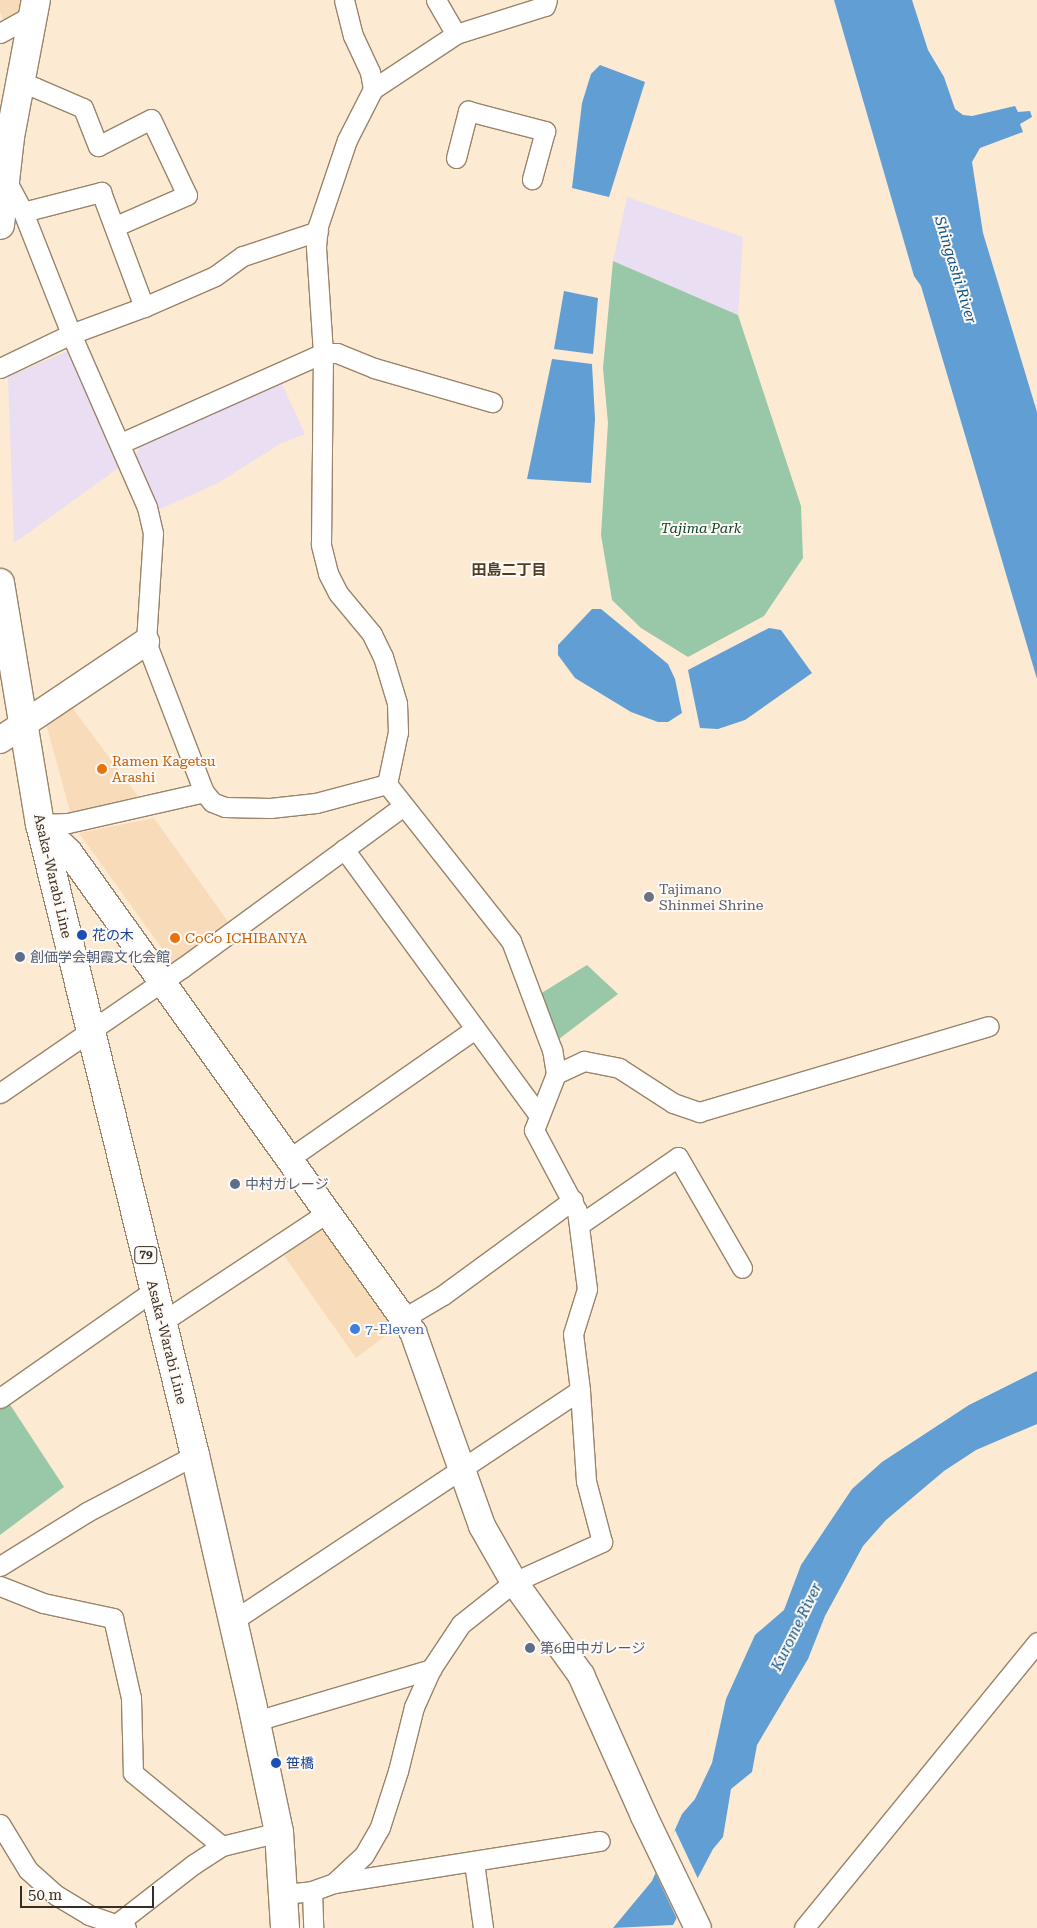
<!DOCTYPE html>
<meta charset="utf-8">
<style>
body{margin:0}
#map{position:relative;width:1037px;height:1928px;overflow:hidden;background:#fcead3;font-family:"Roboto Serif","Noto Sans JP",serif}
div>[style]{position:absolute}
.built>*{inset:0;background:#f8dcba}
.industrial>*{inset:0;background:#eadef2}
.green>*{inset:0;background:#99c8a8}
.water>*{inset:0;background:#619ed3}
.pier>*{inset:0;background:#fcead3}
.roads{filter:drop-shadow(1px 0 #99846a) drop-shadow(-1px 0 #99846a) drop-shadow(0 1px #99846a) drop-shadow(0 -1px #99846a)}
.street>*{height:19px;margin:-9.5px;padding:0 9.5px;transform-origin:9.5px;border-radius:9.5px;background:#fff}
.secondary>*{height:26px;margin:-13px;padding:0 13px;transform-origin:13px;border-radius:13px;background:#fff}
.primary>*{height:28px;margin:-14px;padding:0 14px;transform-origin:14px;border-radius:14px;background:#fff}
.dots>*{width:14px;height:14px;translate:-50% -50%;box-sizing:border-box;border:2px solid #fef9f4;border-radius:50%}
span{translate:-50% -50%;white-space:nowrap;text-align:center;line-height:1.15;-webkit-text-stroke:4px #fef9f4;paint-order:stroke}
.shield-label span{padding:1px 4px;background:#fef9f4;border:1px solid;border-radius:4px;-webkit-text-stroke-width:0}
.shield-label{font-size:12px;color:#372e23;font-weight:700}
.park-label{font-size:14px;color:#094425;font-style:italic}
.food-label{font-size:14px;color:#c56008}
.left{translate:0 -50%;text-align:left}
.street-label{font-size:14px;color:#372e23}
.worship-label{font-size:14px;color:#5b616d}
.transit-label{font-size:14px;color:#164399}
.service-label{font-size:14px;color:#4e5e75}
.shop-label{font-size:14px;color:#366cbe}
.water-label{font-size:15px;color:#0b5385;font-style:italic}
.neighbourhood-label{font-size:15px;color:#4f3d25;font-weight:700}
.scale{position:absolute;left:20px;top:1886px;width:134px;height:22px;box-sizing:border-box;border:2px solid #372e23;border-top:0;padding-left:6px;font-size:15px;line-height:18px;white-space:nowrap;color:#372e23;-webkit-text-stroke:4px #fef9f4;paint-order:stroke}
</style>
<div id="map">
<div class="built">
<div style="clip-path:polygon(0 0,21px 0,19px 13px,6px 24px,0 12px)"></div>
<div style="clip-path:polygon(71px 706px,100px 745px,140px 799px,71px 815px,46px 724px)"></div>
<div style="clip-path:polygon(154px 818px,229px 923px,173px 964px,79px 833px)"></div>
<div style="clip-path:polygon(319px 1223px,396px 1328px,356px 1358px,280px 1250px)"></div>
</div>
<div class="industrial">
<div style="clip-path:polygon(627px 197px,743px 237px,738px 315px,613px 261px)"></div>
<div style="clip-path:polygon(72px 349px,121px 466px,14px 543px,8px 377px)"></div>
<div style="clip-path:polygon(281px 382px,305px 434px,280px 444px,218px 483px,158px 510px,136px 455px,140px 446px)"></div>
</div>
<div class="green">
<div style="clip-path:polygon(613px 261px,738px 315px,801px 506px,803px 558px,764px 616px,688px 657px,641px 628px,612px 600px,601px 535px,608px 423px,603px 368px)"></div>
<div style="clip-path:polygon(587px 965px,618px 994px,559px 1039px,540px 994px)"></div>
<div style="clip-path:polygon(7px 1400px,64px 1487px,0 1535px,0 1405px)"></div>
</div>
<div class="water">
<div style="clip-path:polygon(834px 0,912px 0,928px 50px,944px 77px,955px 109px,963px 115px,972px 116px,1015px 106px,1018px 112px,1030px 111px,1032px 117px,1020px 124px,1023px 132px,980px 148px,972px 162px,983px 233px,1037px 412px,1037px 679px,921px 286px,914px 276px)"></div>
<div style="clip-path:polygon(600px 65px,645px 82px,609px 197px,572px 188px,582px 103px,591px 74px)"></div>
<div style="clip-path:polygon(564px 291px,598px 298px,593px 354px,554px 349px)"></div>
<div style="clip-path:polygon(552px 359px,592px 364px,595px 419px,591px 483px,527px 479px)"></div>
<div style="clip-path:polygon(592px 609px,601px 609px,668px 664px,675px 679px,682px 713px,668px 722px,658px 722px,631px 712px,575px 678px,558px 655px,558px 645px)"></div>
<div style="clip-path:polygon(769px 628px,781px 630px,812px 673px,745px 720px,718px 729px,700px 728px,688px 670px)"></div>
<div style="clip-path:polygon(1037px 1371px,1037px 1424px,976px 1450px,944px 1471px,886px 1520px,863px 1546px,825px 1616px,808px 1659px,757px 1745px,752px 1772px,731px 1789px,723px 1837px,713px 1849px,673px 1925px,613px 1928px,652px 1881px,682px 1814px,695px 1799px,712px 1763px,726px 1699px,755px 1635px,784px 1610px,801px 1565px,852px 1489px,882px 1462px,969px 1405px)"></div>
</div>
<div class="pier">
<div style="clip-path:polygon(675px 1830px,699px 1881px,678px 1921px,654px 1870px)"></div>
</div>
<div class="roads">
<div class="street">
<div style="left:436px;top:0;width:39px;rotate:60deg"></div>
<div style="left:0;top:33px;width:39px;rotate:-29deg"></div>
<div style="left:21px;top:85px;width:13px;rotate:9deg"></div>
<div style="left:34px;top:87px;width:53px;rotate:23.2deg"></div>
<div style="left:83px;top:108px;width:41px;rotate:68.5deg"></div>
<div style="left:98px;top:146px;width:59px;rotate:-27deg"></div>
<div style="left:151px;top:119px;width:84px;rotate:64.7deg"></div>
<div style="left:187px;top:195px;width:77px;rotate:156.4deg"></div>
<div style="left:373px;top:89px;width:100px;rotate:-33.5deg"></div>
<div style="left:456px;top:34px;width:93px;rotate:-17.5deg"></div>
<div style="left:545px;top:6px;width:6px;rotate:-72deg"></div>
<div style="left:456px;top:158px;width:49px;rotate:-75.7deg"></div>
<div style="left:468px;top:111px;width:80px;rotate:14.6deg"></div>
<div style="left:545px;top:131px;width:50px;rotate:105.2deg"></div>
<div style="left:5px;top:178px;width:38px;rotate:62deg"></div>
<div style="left:23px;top:212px;width:131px;rotate:68.5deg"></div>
<div style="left:71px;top:334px;width:189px;rotate:66.3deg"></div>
<div style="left:147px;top:507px;width:27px;rotate:77deg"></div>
<div style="left:153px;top:533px;width:109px;rotate:93.7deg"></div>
<div style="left:146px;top:642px;width:161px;rotate:68.9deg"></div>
<div style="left:204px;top:792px;width:13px;rotate:51deg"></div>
<div style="left:212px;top:802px;width:14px;rotate:21deg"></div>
<div style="left:225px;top:807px;width:45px;rotate:1.3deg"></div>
<div style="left:270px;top:808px;width:46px;rotate:-6.2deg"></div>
<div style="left:316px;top:803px;width:73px;rotate:-15deg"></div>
<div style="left:23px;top:212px;width:81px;rotate:-14.4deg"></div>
<div style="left:101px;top:192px;width:123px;rotate:69.5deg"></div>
<div style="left:0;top:368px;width:79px;rotate:-25.6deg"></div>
<div style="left:71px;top:334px;width:78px;rotate:-20.3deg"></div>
<div style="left:144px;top:307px;width:77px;rotate:-23.6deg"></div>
<div style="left:215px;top:276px;width:34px;rotate:-36deg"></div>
<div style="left:243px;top:256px;width:79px;rotate:-18.4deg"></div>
<div style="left:121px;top:443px;width:221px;rotate:-24deg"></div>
<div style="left:323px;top:353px;width:14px"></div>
<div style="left:337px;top:353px;width:40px;rotate:22deg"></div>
<div style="left:374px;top:368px;width:123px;rotate:16.1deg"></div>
<div style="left:40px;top:824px;width:28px;rotate:-2deg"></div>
<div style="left:68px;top:823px;width:139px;rotate:-12.8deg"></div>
<div style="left:344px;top:849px;width:330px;rotate:53.8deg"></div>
<div style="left:556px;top:1074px;width:31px;rotate:-25deg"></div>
<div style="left:584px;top:1061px;width:36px;rotate:11deg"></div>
<div style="left:619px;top:1068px;width:64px;rotate:32.9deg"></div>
<div style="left:673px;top:1103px;width:28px;rotate:19deg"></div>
<div style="left:699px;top:1112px;width:302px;rotate:-16.5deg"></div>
<div style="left:0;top:1093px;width:221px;rotate:-34.5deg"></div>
<div style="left:182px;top:968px;width:274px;rotate:-36.2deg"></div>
<div style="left:290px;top:1158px;width:226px;rotate:-34.9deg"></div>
<div style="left:579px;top:1225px;width:120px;rotate:-34.5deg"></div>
<div style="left:678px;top:1157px;width:128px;rotate:60deg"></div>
<div style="left:404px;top:1318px;width:45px;rotate:-30.5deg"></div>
<div style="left:443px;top:1295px;width:161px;rotate:-36.2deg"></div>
<div style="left:162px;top:1322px;width:199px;rotate:-33.5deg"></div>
<div style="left:0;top:1398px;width:188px;rotate:-35deg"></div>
<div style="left:0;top:1566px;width:102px;rotate:-31.8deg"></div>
<div style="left:87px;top:1512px;width:122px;rotate:-27.8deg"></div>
<div style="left:0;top:1586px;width:46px;rotate:21.6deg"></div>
<div style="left:43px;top:1603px;width:72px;rotate:12.1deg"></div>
<div style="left:113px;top:1618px;width:82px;rotate:77.3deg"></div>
<div style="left:131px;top:1698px;width:75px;rotate:88.5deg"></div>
<div style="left:133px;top:1773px;width:115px;rotate:39.4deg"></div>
<div style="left:234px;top:1620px;width:415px;rotate:-33.6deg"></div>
<div style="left:580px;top:1390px;width:56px;rotate:-97.1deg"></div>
<div style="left:573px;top:1334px;width:47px;rotate:-72.7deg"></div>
<div style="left:587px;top:1289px;width:79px;rotate:-97.3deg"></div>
<div style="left:577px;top:1211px;width:92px;rotate:-118deg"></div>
<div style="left:534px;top:1130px;width:60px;rotate:-68.6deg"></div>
<div style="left:556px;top:1074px;width:24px;rotate:-99deg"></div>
<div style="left:552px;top:1050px;width:116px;rotate:-110.6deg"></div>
<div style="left:511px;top:941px;width:200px;rotate:-128.3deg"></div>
<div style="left:387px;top:784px;width:53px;rotate:-78.1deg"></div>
<div style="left:398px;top:732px;width:29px;rotate:-92deg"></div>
<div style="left:397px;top:703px;width:48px;rotate:-106.9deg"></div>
<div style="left:383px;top:657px;width:25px;rotate:-116deg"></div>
<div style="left:372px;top:634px;width:53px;rotate:-129.7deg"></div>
<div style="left:338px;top:593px;width:22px;rotate:-117deg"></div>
<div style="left:328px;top:573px;width:30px;rotate:-104deg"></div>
<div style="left:321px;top:544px;width:191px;rotate:-89.4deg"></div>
<div style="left:323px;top:353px;width:106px;rotate:-93.8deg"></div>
<div style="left:316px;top:247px;width:21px;rotate:-85deg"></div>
<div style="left:318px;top:226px;width:91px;rotate:-71.4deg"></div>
<div style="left:347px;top:140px;width:57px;rotate:-63deg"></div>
<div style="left:373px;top:89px;width:17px;rotate:-100deg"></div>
<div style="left:370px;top:72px;width:40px;rotate:-115deg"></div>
<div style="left:353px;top:36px;width:37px;rotate:-104deg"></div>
<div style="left:256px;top:1721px;width:183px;rotate:-16.5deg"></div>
<div style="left:0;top:1824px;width:54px;rotate:58.7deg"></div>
<div style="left:28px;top:1870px;width:38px;rotate:42deg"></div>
<div style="left:56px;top:1895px;width:39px;rotate:31deg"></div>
<div style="left:89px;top:1915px;width:39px;rotate:19deg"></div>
<div style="left:474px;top:1862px;width:67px;rotate:82.2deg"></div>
<div style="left:334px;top:1883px;width:269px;rotate:-9deg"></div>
<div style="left:312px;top:1891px;width:37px;rotate:88deg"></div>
<div style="left:284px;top:1894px;width:28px;rotate:-6deg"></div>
<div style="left:312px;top:1891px;width:23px;rotate:-20deg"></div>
<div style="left:334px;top:1883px;width:41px;rotate:-43deg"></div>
<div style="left:364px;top:1855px;width:32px;rotate:-60deg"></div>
<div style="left:380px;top:1827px;width:59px;rotate:-72.2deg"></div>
<div style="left:398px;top:1771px;width:66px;rotate:-76deg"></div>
<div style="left:414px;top:1707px;width:42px;rotate:-65.9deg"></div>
<div style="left:431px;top:1669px;width:54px;rotate:-56.3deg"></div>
<div style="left:461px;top:1624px;width:68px;rotate:-38.4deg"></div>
<div style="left:514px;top:1582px;width:97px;rotate:-24.4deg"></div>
<div style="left:602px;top:1542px;width:63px;rotate:-104.7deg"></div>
<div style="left:586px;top:1481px;width:91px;rotate:-93.8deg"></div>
<div style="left:114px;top:1926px;width:101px;rotate:-37.8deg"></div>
<div style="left:194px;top:1864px;width:33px;rotate:-33deg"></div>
<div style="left:222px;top:1846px;width:59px;rotate:-13.8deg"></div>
<div style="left:804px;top:1928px;width:369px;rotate:-50.8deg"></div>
</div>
<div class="secondary">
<div style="left:0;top:740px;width:176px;rotate:-33.9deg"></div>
<div style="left:40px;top:824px;width:40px;rotate:44deg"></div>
<div style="left:69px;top:852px;width:591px;rotate:54.37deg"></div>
<div style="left:413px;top:1332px;width:206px;rotate:70.4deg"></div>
<div style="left:482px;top:1526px;width:64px;rotate:60.3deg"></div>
<div style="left:514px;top:1582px;width:115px;rotate:54.2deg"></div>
<div style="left:581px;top:1675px;width:154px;rotate:65.9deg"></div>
<div style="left:644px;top:1816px;width:124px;rotate:64.3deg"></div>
</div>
<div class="primary">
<div style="left:0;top:225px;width:89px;rotate:-83.5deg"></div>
<div style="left:10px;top:137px;width:139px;rotate:-79.3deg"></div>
<div style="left:0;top:583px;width:244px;rotate:80.6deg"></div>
<div style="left:40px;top:824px;width:650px;rotate:76.2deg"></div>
<div style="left:195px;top:1455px;width:255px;rotate:77.1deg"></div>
<div style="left:252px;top:1704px;width:131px;rotate:78.1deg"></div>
<div style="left:279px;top:1832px;width:96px;rotate:86.4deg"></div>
</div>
</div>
<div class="dots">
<div style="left:102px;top:769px;background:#e8710a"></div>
<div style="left:649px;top:897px;background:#6b7280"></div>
<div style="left:82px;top:935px;background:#1a4fb4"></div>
<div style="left:175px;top:938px;background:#e8710a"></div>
<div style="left:20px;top:957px;background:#5c6f8a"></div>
<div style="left:235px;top:1184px;background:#5c6f8a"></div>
<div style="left:355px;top:1329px;background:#3f7fe0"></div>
<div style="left:530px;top:1648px;background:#5c6f8a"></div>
<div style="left:276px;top:1763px;background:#1a4fb4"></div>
</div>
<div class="shield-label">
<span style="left:146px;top:1255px">79</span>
</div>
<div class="park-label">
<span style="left:701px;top:528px">Tajima Park</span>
</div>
<div class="food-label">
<span class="left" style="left:112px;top:769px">Ramen Kagetsu<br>Arashi</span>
<span class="left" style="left:185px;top:938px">CoCo ICHIBANYA</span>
</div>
<div class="street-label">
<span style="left:53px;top:876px;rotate:77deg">Asaka-Warabi Line</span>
<span style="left:167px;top:1342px;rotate:76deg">Asaka-Warabi Line</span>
</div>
<div class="worship-label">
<span class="left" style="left:659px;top:897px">Tajimano<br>Shinmei Shrine</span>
</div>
<div class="transit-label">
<span class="left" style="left:92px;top:935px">花の木</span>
<span class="left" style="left:286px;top:1763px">笹橋</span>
</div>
<div class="service-label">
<span class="left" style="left:30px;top:957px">創価学会朝霞文化会館</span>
<span class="left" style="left:245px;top:1184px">中村ガレージ</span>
<span class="left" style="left:540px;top:1648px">第6田中ガレージ</span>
</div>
<div class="shop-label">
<span class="left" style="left:365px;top:1329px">7-Eleven</span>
</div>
<div class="water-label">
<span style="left:955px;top:270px;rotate:73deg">Shingashi River</span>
<span style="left:797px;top:1627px;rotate:-64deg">Kurome River</span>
</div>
<div class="neighbourhood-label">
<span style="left:509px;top:571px">田島二丁目</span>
</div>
<div class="scale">50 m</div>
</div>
